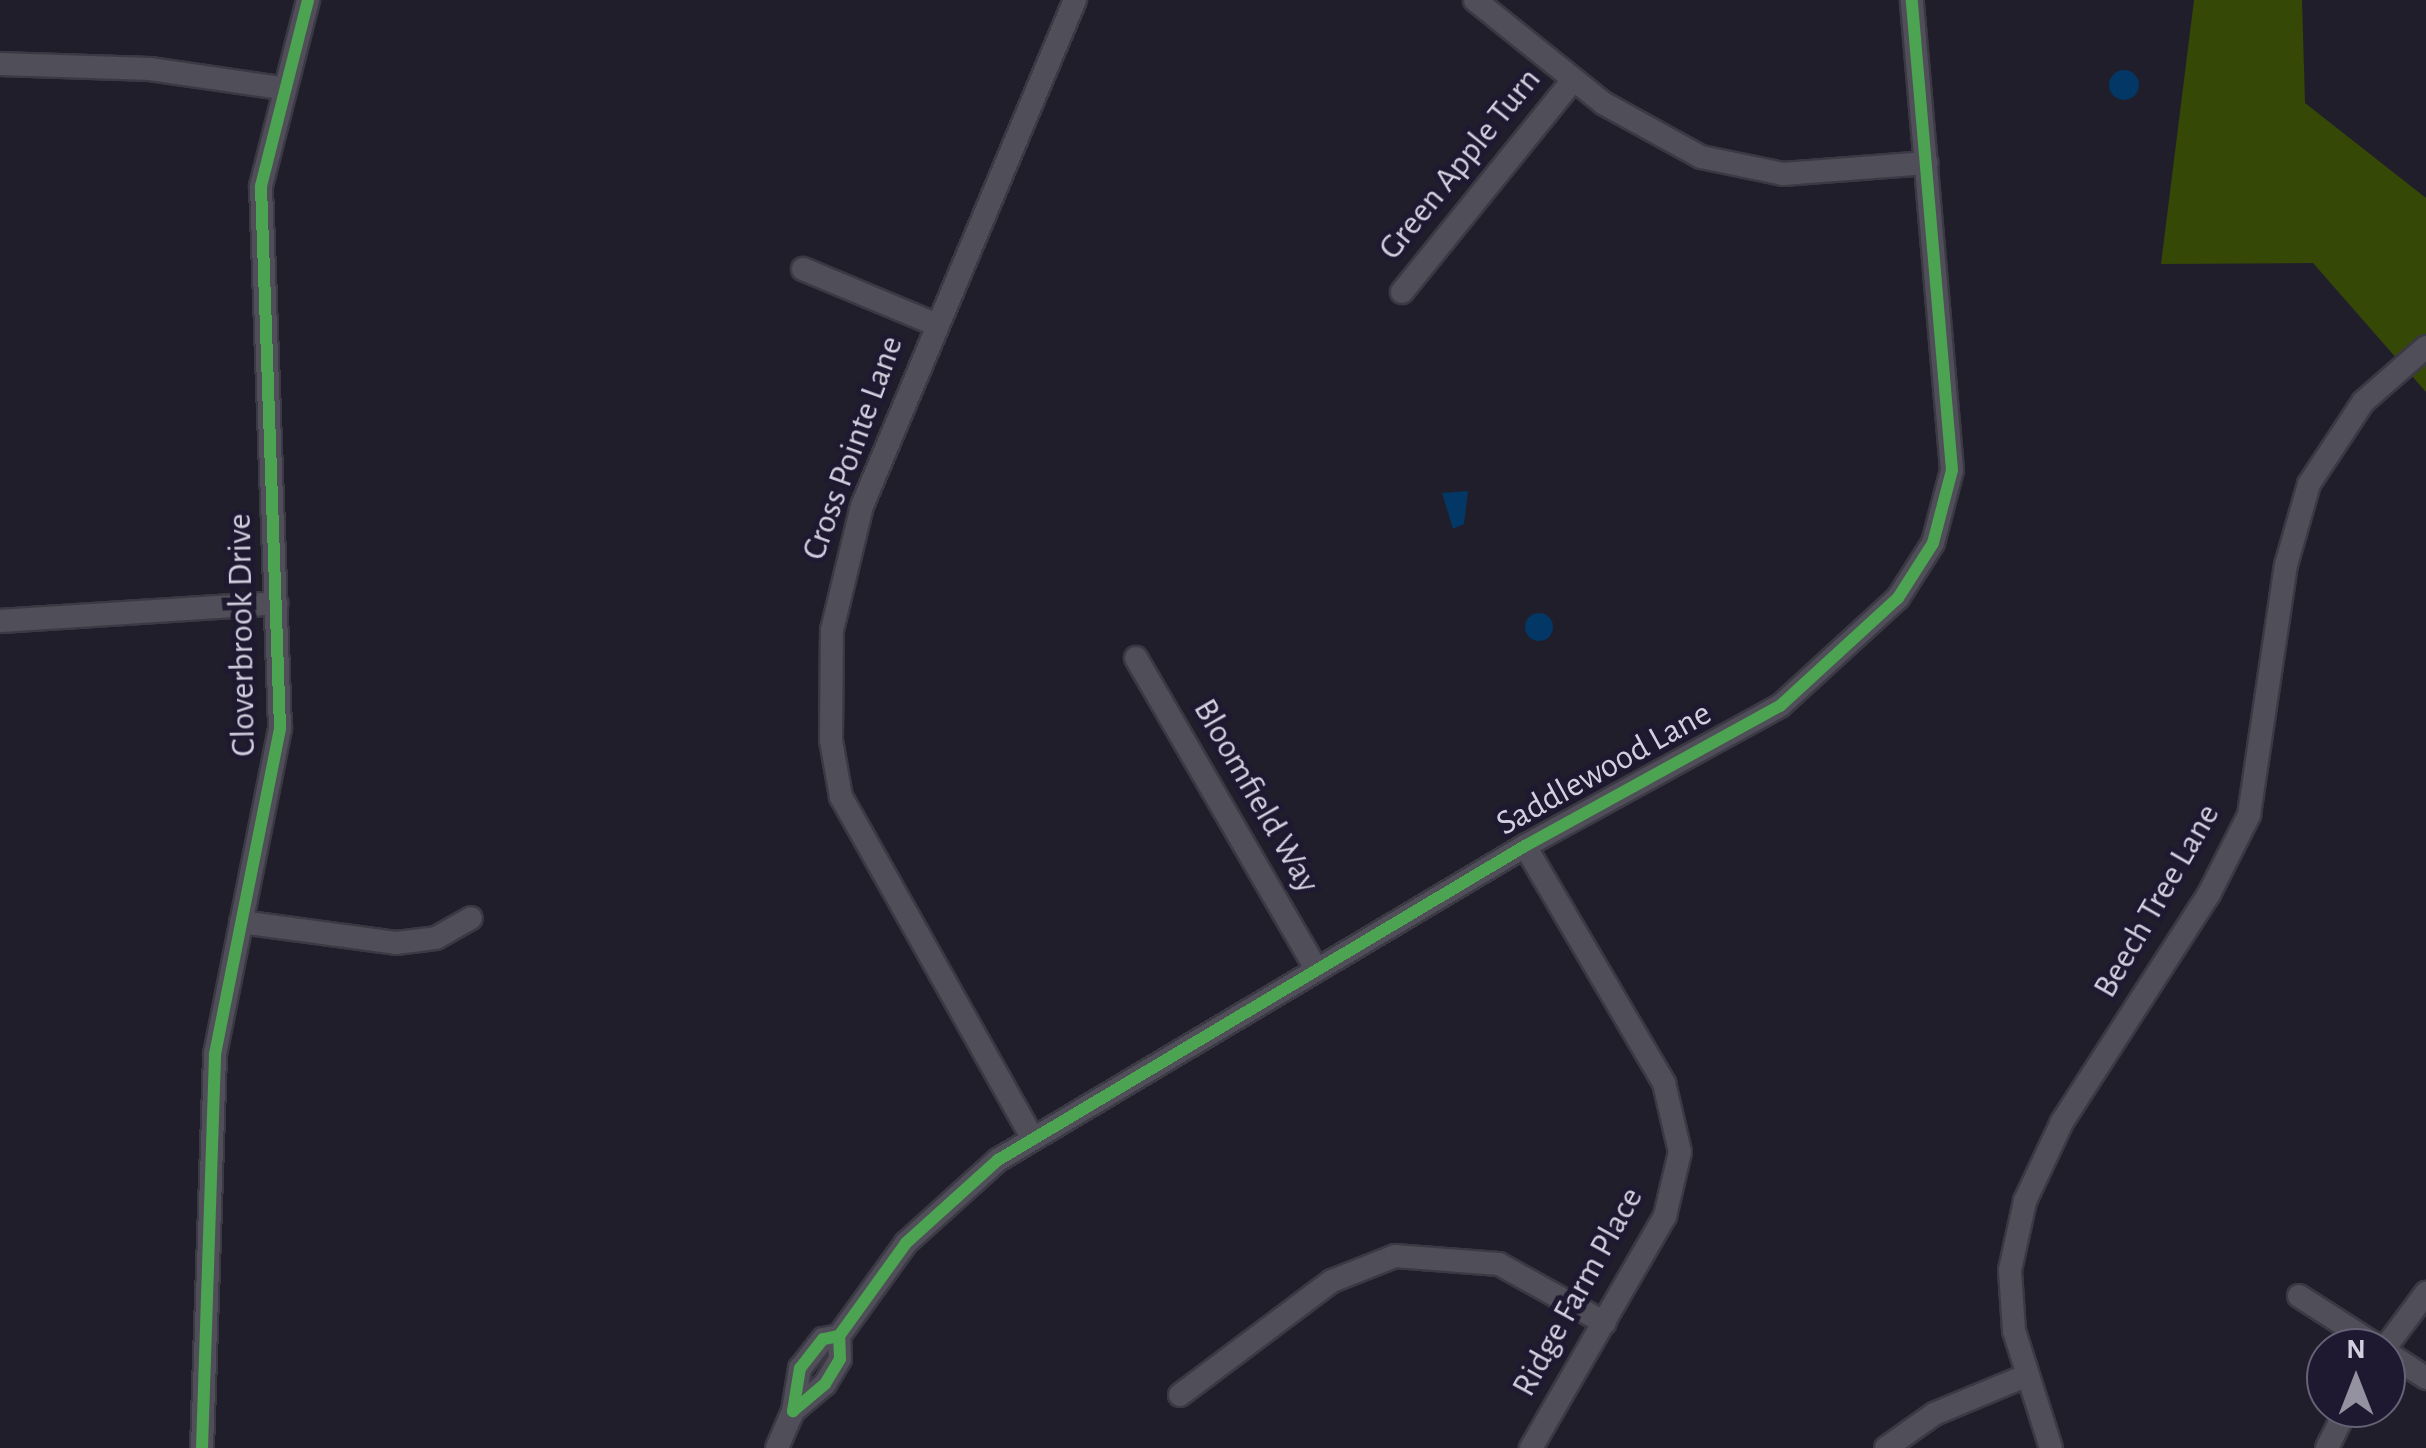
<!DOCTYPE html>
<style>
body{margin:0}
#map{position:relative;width:2426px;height:1448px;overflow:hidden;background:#211e2b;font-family:"Alegreya Sans",sans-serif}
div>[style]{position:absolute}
.green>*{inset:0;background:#364806}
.water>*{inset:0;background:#033765}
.round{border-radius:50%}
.roads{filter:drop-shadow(2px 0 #3b3944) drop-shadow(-2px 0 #3b3944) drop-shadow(0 2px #3b3944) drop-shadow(0 -2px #3b3944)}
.street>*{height:22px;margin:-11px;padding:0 11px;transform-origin:11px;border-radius:11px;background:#504e58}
.cycleway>*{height:12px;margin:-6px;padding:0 6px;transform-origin:6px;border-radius:6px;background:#4ca352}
span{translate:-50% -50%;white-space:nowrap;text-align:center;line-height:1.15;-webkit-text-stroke:10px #1e1930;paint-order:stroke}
.street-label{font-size:35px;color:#d2cfdf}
.north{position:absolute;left:2306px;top:1328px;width:100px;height:100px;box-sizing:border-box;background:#1e1930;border:2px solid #666276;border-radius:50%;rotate:0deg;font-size:28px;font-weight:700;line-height:40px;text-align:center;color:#d2cfdf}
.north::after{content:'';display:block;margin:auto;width:35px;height:45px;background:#9491a0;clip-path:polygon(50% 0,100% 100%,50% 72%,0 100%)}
</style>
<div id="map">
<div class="green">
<div style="clip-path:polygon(2194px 0,2302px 0,2305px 103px,2426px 198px,2426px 392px,2313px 263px,2161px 264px)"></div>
</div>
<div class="water">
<div class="round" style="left:2109px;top:70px;width:30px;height:30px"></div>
<div style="clip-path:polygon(1468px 491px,1464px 524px,1453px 529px,1442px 493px)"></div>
<div class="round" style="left:1525px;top:613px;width:28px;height:28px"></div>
</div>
<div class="roads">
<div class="street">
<div style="left:1475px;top:0;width:164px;rotate:38.8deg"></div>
<div style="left:1603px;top:103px;width:112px;rotate:28.9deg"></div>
<div style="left:1701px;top:157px;width:84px;rotate:11.7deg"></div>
<div style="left:1783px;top:174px;width:144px;rotate:-4.4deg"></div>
<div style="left:0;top:64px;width:150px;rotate:1.9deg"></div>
<div style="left:150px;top:69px;width:131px;rotate:8.3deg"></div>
<div style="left:803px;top:269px;width:145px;rotate:22.7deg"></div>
<div style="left:1402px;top:292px;width:272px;rotate:-51.1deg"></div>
<div style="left:0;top:621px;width:277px;rotate:-3.7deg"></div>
<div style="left:1136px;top:658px;width:358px;rotate:59.9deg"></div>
<div style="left:1525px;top:846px;width:275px;rotate:59.6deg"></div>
<div style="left:1664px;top:1083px;width:71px;rotate:76.9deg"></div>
<div style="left:1680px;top:1152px;width:66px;rotate:103.2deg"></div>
<div style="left:1665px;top:1216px;width:268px;rotate:120deg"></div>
<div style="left:241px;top:922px;width:156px;rotate:7.7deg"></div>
<div style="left:396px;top:943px;width:40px;rotate:-7.1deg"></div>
<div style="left:436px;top:938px;width:40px;rotate:-29.7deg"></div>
<div style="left:1032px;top:1137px;width:390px;rotate:-119.3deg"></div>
<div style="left:841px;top:797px;width:58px;rotate:-100deg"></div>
<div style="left:831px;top:740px;width:110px;rotate:-89.5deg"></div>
<div style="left:832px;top:630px;width:128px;rotate:-76.4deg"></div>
<div style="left:862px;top:506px;width:549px;rotate:-67.17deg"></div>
<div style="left:2299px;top:1296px;width:96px;rotate:32.7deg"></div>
<div style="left:839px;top:1336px;width:16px;rotate:169deg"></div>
<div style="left:823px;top:1339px;width:37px;rotate:128deg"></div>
<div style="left:800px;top:1368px;width:44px;rotate:99.2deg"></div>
<div style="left:793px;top:1411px;width:42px;rotate:-40.2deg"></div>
<div style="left:825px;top:1384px;width:29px;rotate:-59deg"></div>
<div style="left:840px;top:1359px;width:23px;rotate:-92deg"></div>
<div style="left:839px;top:1336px;width:115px;rotate:-54.2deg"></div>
<div style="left:906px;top:1243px;width:124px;rotate:-42.1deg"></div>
<div style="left:998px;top:1160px;width:613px;rotate:-30.79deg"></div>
<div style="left:1525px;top:846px;width:291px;rotate:-28.8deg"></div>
<div style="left:1780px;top:706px;width:160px;rotate:-42.5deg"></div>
<div style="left:1898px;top:598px;width:65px;rotate:-57.5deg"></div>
<div style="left:1933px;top:543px;width:75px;rotate:-75.4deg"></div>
<div style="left:1952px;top:470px;width:472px;rotate:-94.9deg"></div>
<div style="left:2385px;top:1348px;width:69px;rotate:-53.3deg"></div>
<div style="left:2386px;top:1352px;width:48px;rotate:33deg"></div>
<div style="left:1180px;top:1395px;width:190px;rotate:-36.9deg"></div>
<div style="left:1332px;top:1281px;width:68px;rotate:-21.6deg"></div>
<div style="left:1395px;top:1256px;width:104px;rotate:4.4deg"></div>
<div style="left:1499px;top:1264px;width:121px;rotate:29.1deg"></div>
<div style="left:202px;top:1448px;width:394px;rotate:-88.1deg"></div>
<div style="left:215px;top:1054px;width:332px;rotate:-78.7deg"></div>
<div style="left:280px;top:728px;width:542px;rotate:-92.01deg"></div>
<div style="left:261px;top:186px;width:192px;rotate:-75.8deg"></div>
<div style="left:777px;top:1448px;width:40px;rotate:-66.6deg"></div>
<div style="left:1886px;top:1448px;width:59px;rotate:-35.3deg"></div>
<div style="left:1934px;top:1414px;width:96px;rotate:-22.6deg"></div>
<div style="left:2051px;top:1448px;width:123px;rotate:-107.5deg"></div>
<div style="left:2014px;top:1331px;width:61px;rotate:-93.8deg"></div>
<div style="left:2010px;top:1270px;width:71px;rotate:-77.7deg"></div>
<div style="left:2025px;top:1201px;width:87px;rotate:-64.9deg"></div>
<div style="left:2062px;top:1122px;width:271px;rotate:-57.2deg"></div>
<div style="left:2209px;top:894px;width:89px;rotate:-63.1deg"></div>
<div style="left:2249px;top:815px;width:253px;rotate:-81.6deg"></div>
<div style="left:2286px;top:565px;width:84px;rotate:-74.1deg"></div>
<div style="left:2309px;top:484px;width:98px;rotate:-56.6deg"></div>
<div style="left:2363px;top:402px;width:84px;rotate:-41.1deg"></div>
<div style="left:2327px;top:1448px;width:45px;rotate:-63.4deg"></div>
</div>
</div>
<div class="cycleway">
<div style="left:839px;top:1336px;width:16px;rotate:169deg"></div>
<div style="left:823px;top:1339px;width:37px;rotate:128deg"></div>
<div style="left:800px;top:1368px;width:44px;rotate:99.2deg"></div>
<div style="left:793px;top:1411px;width:42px;rotate:-40.2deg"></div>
<div style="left:825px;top:1384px;width:29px;rotate:-59deg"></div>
<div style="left:840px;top:1359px;width:23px;rotate:-92deg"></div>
<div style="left:839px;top:1336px;width:115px;rotate:-54.2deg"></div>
<div style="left:906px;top:1243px;width:124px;rotate:-42.1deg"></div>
<div style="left:998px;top:1160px;width:613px;rotate:-30.79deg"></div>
<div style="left:1525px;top:846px;width:291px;rotate:-28.8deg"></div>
<div style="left:1780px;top:706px;width:160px;rotate:-42.5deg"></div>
<div style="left:1898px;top:598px;width:65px;rotate:-57.5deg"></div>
<div style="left:1933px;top:543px;width:75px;rotate:-75.4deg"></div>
<div style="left:1952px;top:470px;width:472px;rotate:-94.9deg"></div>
<div style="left:202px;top:1448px;width:394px;rotate:-88.1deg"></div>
<div style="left:215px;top:1054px;width:332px;rotate:-78.7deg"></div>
<div style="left:280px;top:728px;width:542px;rotate:-92.01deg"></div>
<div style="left:261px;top:186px;width:192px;rotate:-75.8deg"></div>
</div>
<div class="street-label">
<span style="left:1460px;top:164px;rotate:-51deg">Green Apple Turn</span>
<span style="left:853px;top:448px;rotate:-70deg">Cross Pointe Lane</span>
<span style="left:242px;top:635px;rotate:-91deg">Cloverbrook Drive</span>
<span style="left:1604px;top:769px;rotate:-29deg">Saddlewood Lane</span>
<span style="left:1256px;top:796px;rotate:60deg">Bloomfield Way</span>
<span style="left:2157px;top:901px;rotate:-60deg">Beech Tree Lane</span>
<span style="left:1578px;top:1292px;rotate:-61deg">Ridge Farm Place</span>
</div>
<div class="north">N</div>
</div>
